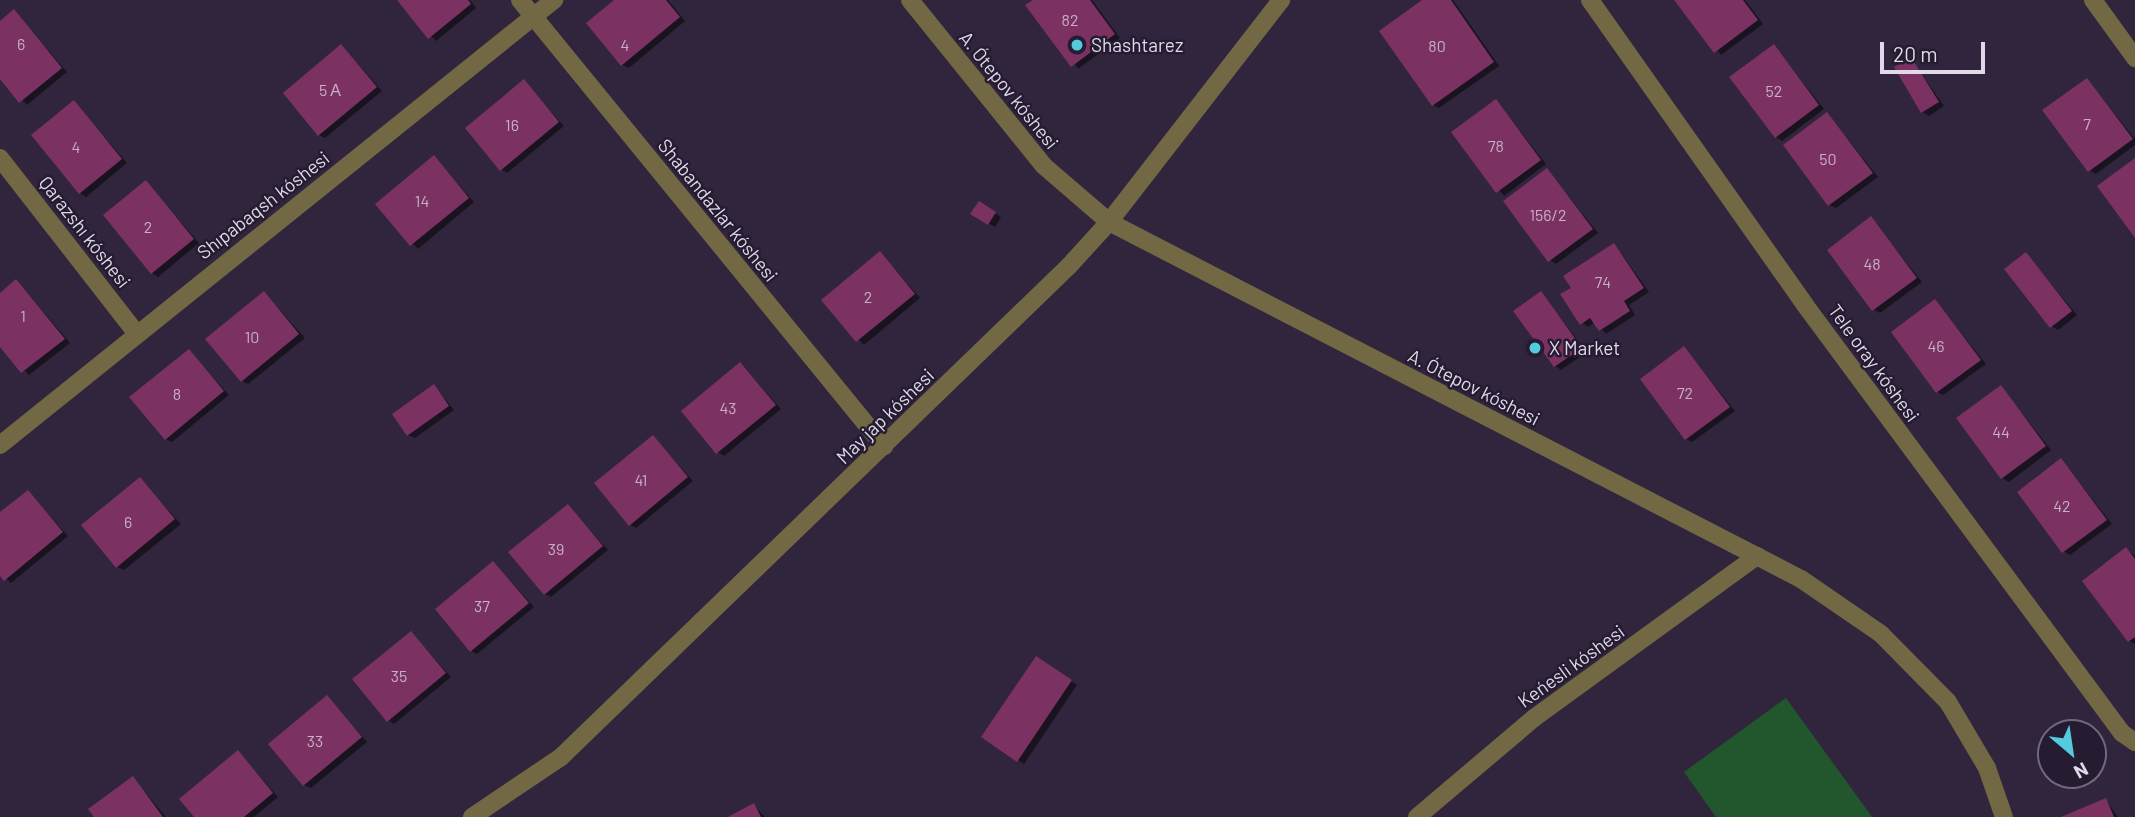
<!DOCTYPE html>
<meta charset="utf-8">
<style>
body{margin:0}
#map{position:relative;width:2135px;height:817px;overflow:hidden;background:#30253d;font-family:Barlow,sans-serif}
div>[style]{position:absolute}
.green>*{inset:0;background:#22572d}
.shadow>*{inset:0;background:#0007}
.building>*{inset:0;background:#7b3263}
.minor>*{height:18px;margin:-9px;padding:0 9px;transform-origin:9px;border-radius:9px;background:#726844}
.tertiary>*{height:18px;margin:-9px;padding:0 9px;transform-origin:9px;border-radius:9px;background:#726844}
.dots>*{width:19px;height:19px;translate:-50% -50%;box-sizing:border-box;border:4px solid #261c32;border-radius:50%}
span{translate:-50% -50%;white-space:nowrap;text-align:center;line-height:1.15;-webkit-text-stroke:5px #261c32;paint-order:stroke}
.number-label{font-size:16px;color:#c6afc7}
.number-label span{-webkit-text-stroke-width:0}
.poi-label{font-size:19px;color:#dfd9e8}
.left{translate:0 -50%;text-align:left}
.street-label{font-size:19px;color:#dfd9e8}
.north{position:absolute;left:2037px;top:719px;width:70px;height:70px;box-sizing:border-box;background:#261c32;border:2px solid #70687b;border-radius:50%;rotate:151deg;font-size:19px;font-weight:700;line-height:28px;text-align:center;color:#dfd9e8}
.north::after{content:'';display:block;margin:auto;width:24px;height:32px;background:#54cadd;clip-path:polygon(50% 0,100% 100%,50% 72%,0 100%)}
.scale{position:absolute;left:1880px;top:42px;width:105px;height:32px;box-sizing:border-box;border:4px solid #dfd9e8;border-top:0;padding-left:9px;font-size:21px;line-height:24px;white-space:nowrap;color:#dfd9e8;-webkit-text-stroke:5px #261c32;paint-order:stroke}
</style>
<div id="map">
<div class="green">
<div style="clip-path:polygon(1786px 698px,1872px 817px,1716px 817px,1684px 772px)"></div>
</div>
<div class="shadow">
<div style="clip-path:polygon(399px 0,470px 0,476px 8px,436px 41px)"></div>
<div style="clip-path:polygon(617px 0,668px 0,685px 21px,629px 68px,622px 65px)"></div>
<div style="clip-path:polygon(1035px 0,1092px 0,1120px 38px,1078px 69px)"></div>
<div style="clip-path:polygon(1425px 0,1453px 0,1499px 66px,1439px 108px,1433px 105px)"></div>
<div style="clip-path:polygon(1676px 0,1745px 0,1763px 24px,1721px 55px)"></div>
<div style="clip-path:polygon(14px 11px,67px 72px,27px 105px,0 77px,0 23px)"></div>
<div style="clip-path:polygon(342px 46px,382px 91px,325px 138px,319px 135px)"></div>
<div style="clip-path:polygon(1774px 46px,1824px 109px,1782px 141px,1776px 137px)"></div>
<div style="clip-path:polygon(1911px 59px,1944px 106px,1929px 116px,1922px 112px)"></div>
<div style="clip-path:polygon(2087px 80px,2135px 139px,2135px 145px,2096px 174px,2089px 170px)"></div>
<div style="clip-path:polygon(524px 82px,564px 126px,507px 173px,501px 169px)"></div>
<div style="clip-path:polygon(1496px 101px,1546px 164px,1504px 196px,1453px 132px)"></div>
<div style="clip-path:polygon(74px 102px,127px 163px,86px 197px,80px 193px)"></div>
<div style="clip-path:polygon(1827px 114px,1878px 177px,1836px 208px,1829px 205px)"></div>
<div style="clip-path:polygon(434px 157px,474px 202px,418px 249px,377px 204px)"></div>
<div style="clip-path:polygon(1547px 170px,1598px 233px,1556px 264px,1550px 260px)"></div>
<div style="clip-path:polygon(146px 182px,199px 243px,158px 277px,152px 273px)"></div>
<div style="clip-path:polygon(979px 204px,1001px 217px,995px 227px,973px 214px)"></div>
<div style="clip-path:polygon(1871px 219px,1922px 282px,1880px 313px,1873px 309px)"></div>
<div style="clip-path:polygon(1615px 245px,1649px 292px,1629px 305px,1635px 315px,1606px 334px,1595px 322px,1588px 327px,1582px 323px,1573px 288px)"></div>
<div style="clip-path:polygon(880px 253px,920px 298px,864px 345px,823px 300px)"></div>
<div style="clip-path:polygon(2026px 254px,2077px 315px,2058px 330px,2051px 326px)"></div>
<div style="clip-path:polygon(17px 281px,70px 343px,29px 375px,0 344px,0 295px)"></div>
<div style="clip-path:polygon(264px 293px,305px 338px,248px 384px,242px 381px)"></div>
<div style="clip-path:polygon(1541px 293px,1587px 352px,1561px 370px,1555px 366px)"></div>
<div style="clip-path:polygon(1935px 301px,1986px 364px,1943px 395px,1937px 392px)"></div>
<div style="clip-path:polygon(1684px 348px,1735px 411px,1692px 442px,1686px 439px)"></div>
<div style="clip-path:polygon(189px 351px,229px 395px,172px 442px,166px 439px)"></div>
<div style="clip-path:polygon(741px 364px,781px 409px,724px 456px,718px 452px)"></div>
<div style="clip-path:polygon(434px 386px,454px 410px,415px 438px,408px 435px)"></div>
<div style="clip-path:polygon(2001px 387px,2051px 450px,2009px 482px,2002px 478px)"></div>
<div style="clip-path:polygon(653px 437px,693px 481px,636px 528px,630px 525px)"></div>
<div style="clip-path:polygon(2062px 461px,2112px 524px,2070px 555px,2063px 551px)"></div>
<div style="clip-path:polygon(140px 479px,181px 524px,124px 570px,117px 567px)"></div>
<div style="clip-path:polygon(28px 492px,68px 536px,11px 583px,0 573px,0 514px)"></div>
<div style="clip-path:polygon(568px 506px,608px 550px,551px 597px,545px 594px)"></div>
<div style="clip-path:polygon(2127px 550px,2135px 556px,2135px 644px,2129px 641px)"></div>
<div style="clip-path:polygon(494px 563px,534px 607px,477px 654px,471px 651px)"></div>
<div style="clip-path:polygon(411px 633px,451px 677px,394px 724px,388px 720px)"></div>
<div style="clip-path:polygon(1043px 661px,1077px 685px,1024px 764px,1018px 760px)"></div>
<div style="clip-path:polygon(327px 697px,367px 742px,311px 788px,304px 785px)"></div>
<div style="clip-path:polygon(238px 752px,278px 797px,254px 817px,196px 817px)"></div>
<div style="clip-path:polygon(133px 778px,166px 817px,97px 817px)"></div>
<div style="clip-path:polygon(2106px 800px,2118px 817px,2065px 817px)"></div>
<div style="clip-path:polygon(754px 805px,765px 817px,732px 817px)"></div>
</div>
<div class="building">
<div style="clip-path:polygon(397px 0,468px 0,471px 4px,428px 39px)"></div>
<div style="clip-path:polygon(614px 0,666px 0,680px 17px,621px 66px,586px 23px)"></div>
<div style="clip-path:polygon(1033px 0,1090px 0,1115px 34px,1071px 67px,1025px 5px)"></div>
<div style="clip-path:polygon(1422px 0,1451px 0,1494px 62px,1432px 106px,1379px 31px)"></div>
<div style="clip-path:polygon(1674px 0,1743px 0,1758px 20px,1714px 53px)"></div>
<div style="clip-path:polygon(14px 9px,62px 68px,19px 103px,0 79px,0 21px)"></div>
<div style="clip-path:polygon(341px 44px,377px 87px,318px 136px,283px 93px)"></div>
<div style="clip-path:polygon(1774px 44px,1819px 105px,1775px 138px,1729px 77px)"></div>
<div style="clip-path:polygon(1911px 57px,1939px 102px,1921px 113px,1894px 67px)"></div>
<div style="clip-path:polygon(2087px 78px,2133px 139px,2088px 172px,2042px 110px)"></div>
<div style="clip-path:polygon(524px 79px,559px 122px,500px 171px,465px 128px)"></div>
<div style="clip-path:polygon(1496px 99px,1541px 160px,1496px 193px,1451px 132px)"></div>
<div style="clip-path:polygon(74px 100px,122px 159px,79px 194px,31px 135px)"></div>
<div style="clip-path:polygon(1827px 112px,1873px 173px,1828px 206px,1783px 145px)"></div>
<div style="clip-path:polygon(434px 155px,469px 198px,410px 246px,375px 204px)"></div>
<div style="clip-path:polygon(2135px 158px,2135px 238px,2097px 186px)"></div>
<div style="clip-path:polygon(1547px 168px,1593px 229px,1548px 262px,1503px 201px)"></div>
<div style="clip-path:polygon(146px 180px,194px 239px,151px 274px,103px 215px)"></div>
<div style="clip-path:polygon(979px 201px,996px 212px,988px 225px,970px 214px)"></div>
<div style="clip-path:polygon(1871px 216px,1917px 278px,1872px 311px,1827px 250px)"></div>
<div style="clip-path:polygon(1614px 243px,1644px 288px,1624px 301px,1630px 311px,1599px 331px,1590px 318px,1580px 325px,1560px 294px,1571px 288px,1563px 276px)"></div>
<div style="clip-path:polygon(880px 251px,915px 294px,856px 342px,821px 300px)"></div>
<div style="clip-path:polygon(2026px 252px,2072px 311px,2050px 328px,2004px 269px)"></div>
<div style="clip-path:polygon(16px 279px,65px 339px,21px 373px,0 347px,0 293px)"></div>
<div style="clip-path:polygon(264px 291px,299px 334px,241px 382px,205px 339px)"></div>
<div style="clip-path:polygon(1541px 291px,1582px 348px,1554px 367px,1513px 311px)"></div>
<div style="clip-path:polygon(1935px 299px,1981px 360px,1936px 393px,1891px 332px)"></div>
<div style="clip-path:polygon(1684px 346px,1730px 407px,1685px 440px,1640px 379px)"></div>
<div style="clip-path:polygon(189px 349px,224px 391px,165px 440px,129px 397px)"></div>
<div style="clip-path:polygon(740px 362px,776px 405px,716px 454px,681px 411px)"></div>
<div style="clip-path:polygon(434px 384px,449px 406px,407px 436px,392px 414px)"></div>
<div style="clip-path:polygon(2001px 385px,2046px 446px,2001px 479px,1956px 418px)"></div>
<div style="clip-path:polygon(653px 435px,688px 477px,629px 526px,594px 483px)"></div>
<div style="clip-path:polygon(2061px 458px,2107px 520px,2062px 553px,2017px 492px)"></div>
<div style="clip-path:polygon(140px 477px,175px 519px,116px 568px,81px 525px)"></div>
<div style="clip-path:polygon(28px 490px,63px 532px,4px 581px,0 576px,0 512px)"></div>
<div style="clip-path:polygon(568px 504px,603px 546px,544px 595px,508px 552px)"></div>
<div style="clip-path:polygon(2126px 547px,2135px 559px,2135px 637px,2128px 642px,2082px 581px)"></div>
<div style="clip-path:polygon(493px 561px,529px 603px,470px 652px,435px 609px)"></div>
<div style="clip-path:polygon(411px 631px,446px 673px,387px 722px,352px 679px)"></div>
<div style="clip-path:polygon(1036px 656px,1072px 680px,1017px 762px,981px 737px)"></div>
<div style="clip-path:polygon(327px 695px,362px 737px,303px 786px,268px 744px)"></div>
<div style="clip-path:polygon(238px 750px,273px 793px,244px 817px,194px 817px,179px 799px)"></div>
<div style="clip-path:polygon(133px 776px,163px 817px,94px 817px,88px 809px)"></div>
<div style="clip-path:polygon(2106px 798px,2114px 817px,2061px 817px)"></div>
<div style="clip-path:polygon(754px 803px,761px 817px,728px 817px)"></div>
</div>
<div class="minor">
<div style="left:520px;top:0;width:576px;rotate:50.78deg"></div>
<div style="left:1590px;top:0;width:373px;rotate:54.8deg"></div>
<div style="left:1805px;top:305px;width:533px;rotate:53.47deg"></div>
<div style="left:2122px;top:733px;width:16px;rotate:35deg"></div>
<div style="left:2093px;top:0;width:72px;rotate:54.1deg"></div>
<div style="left:0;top:158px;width:222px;rotate:52.1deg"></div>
<div style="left:0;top:445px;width:711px;rotate:-38.77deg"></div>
<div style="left:472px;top:817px;width:107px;rotate:-34deg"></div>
<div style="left:561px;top:757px;width:707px;rotate:-44.03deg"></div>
<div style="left:1069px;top:266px;width:59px;rotate:-47.7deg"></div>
<div style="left:1109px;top:222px;width:281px;rotate:-52.2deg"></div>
<div style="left:1417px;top:817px;width:153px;rotate:-40.2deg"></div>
<div style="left:1534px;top:718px;width:276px;rotate:-36deg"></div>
</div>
<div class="tertiary">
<div style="left:910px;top:0;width:213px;rotate:51.1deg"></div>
<div style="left:1044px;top:166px;width:86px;rotate:40.7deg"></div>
<div style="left:1109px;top:222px;width:779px;rotate:27.29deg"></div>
<div style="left:1801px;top:579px;width:97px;rotate:34.5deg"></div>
<div style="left:1881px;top:634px;width:95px;rotate:45.4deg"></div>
<div style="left:1948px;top:702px;width:77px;rotate:59.4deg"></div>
<div style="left:1987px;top:768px;width:52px;rotate:70.9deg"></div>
</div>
<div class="dots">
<div style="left:1077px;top:45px;background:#54cadd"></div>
<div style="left:1535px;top:348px;background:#54cadd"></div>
</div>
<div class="number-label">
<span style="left:1070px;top:20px">82</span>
<span style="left:21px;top:44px">6</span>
<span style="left:625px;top:45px">4</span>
<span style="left:1437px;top:46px">80</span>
<span style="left:330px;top:90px">5 А</span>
<span style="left:1774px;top:91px">52</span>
<span style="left:2087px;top:124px">7</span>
<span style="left:512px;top:125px">16</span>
<span style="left:1496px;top:146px">78</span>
<span style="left:76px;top:147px">4</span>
<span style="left:1828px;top:159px">50</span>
<span style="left:422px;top:201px">14</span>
<span style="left:1548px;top:215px">156/2</span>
<span style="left:148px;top:227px">2</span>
<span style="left:1872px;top:264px">48</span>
<span style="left:1603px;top:282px">74</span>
<span style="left:868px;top:297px">2</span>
<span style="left:23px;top:316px">1</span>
<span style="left:252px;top:337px">10</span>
<span style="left:1936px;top:346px">46</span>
<span style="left:1685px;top:393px">72</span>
<span style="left:177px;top:394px">8</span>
<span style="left:728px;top:408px">43</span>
<span style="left:2001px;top:432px">44</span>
<span style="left:641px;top:480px">41</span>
<span style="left:2062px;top:506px">42</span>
<span style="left:128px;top:522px">6</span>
<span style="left:556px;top:549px">39</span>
<span style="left:482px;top:606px">37</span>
<span style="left:399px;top:676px">35</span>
<span style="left:315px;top:741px">33</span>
</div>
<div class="poi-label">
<span class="left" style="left:1091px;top:45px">Shashtarez</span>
<span class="left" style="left:1549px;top:348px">X Market</span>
</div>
<div class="street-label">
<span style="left:1009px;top:90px;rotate:51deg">A. Ótepov kóshesi</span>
<span style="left:263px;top:205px;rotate:-38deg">Shıpabaqsh kóshesi</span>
<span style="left:718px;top:210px;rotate:51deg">Shabandazlar kóshesi</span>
<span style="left:85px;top:232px;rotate:52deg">Qarazshı kóshesi</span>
<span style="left:1874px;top:363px;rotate:54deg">Tele oray kóshesi</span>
<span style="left:1474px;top:387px;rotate:27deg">A. Ótepov kóshesi</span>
<span style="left:885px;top:416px;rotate:-44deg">May jap kóshesi</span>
<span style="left:1571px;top:666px;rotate:-36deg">Keńesli kóshesi</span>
</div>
<div class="north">N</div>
<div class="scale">20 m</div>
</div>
